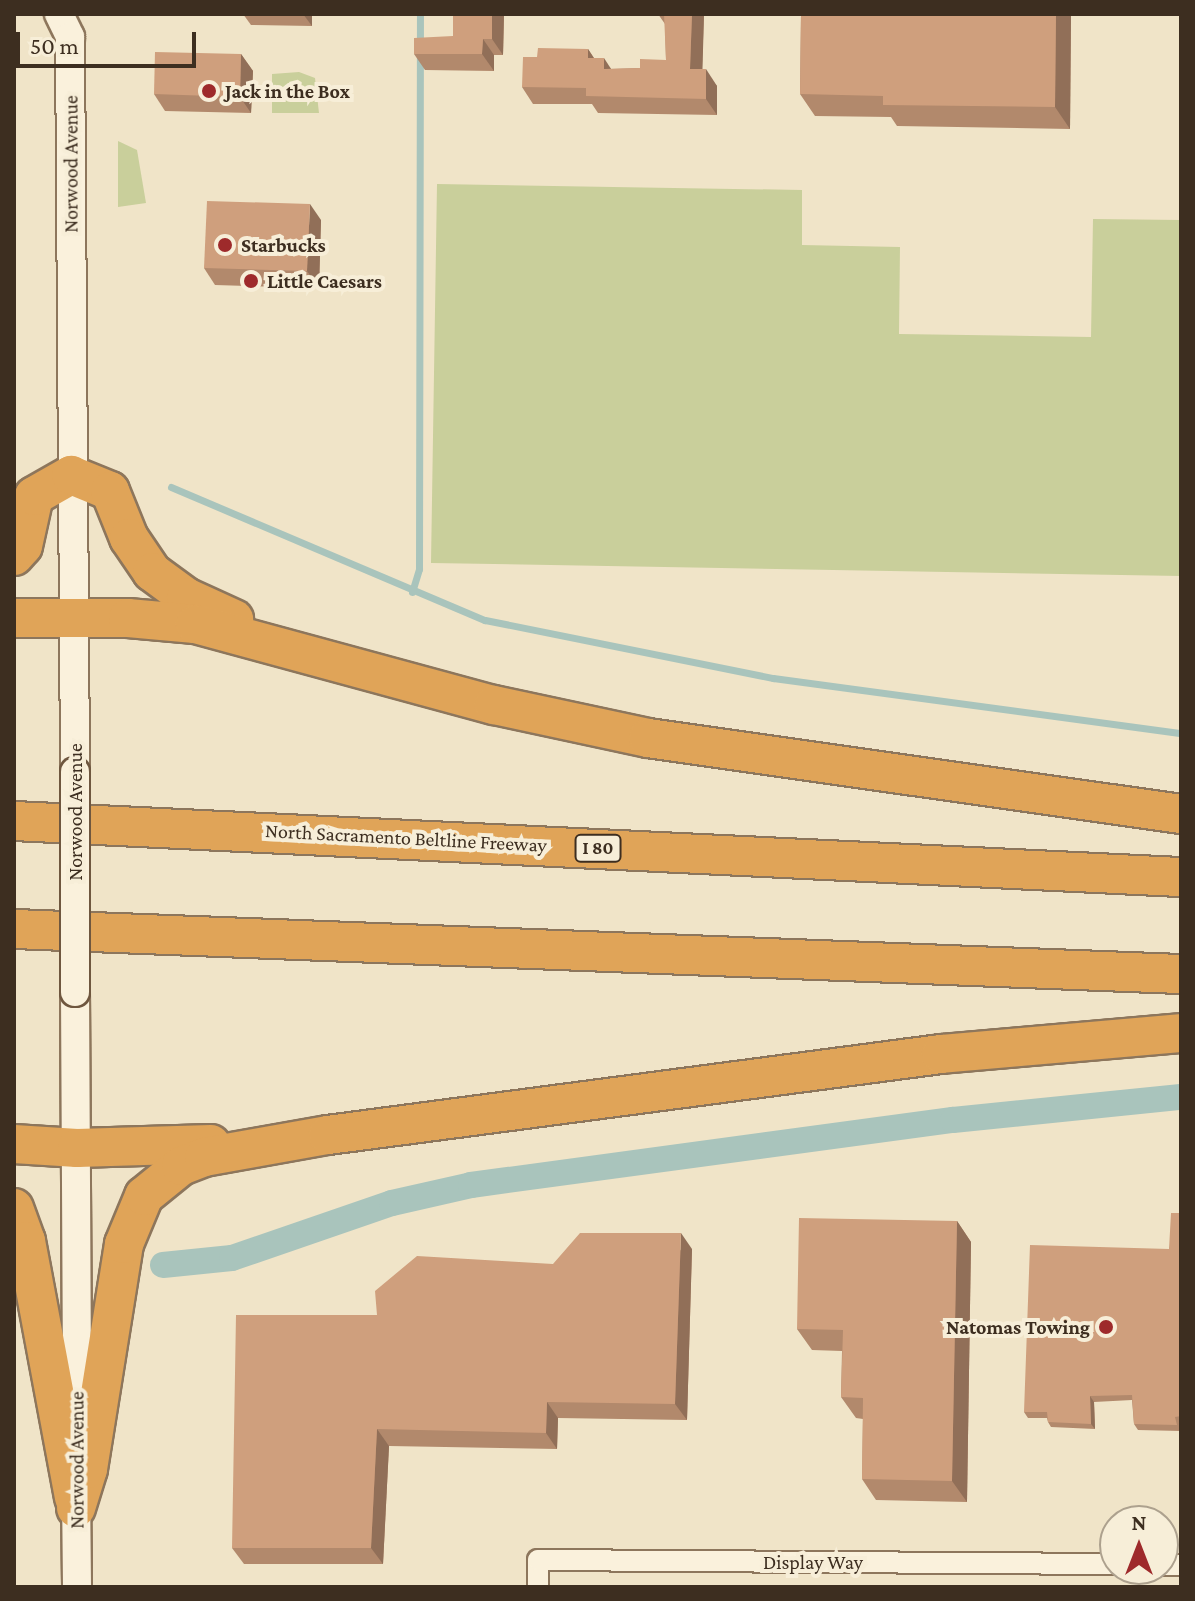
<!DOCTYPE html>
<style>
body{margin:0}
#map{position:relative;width:1195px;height:1601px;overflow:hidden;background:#f0e4c8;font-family:"Crimson Pro",serif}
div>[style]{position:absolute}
.green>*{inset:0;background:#c9cf9b}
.stream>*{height:7px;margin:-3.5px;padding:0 3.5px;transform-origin:3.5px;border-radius:3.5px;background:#a9c4bc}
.canal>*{height:26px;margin:-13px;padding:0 13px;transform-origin:13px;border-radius:13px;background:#a9c4bc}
.roads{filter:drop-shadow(2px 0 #8d765c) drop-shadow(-2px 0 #8d765c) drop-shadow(0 2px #8d765c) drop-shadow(0 -2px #8d765c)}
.street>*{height:20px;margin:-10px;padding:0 10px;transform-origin:10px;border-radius:10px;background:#faf1dc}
.secondary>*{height:28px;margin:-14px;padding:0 14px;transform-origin:14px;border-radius:14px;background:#faf1dc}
.highway>*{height:38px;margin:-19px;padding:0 19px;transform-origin:19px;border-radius:19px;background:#e0a458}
.bridges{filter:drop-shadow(2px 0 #6f573f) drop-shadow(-2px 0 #6f573f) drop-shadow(0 2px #6f573f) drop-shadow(0 -2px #6f573f)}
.secondary-bridge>*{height:28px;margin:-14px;padding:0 14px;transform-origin:14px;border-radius:14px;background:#faf1dc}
.wall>*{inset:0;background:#b2896c}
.shaded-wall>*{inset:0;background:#916f58}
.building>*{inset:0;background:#cf9f7d}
.dots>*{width:22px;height:22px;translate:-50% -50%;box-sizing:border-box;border:4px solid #f7eed8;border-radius:50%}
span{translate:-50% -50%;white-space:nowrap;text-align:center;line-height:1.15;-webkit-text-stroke:8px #f7eed8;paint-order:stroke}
.shield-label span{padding:2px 6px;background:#f7eed8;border:2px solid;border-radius:6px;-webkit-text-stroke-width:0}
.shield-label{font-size:18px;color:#3d2e20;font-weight:700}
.poi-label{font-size:20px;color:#3d2e20;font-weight:700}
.left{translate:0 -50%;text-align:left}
.right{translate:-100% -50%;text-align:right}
.street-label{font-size:20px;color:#3d2e20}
.frame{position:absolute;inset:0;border:16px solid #3d2e20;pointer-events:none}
.north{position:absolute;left:1099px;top:1505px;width:80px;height:80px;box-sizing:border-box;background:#f7eed8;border:2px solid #ada18e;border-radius:50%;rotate:0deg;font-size:22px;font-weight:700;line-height:32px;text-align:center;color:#3d2e20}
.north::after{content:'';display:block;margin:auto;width:28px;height:36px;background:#9e2a2b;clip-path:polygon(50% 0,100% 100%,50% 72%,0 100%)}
.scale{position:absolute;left:16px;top:32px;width:180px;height:36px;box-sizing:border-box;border:4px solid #3d2e20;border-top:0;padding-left:10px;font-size:24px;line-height:28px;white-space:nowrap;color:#3d2e20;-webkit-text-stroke:6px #f7eed8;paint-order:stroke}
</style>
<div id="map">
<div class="green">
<div style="clip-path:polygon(299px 72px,315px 78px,319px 113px,272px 113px,272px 74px)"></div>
<div style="clip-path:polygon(118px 141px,137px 150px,146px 203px,118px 207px)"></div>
<div style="clip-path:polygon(437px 184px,802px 190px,802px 245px,900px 247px,899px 334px,1091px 337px,1093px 219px,1181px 220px,1181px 576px,431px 563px)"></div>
</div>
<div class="stream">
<div style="left:171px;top:487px;width:341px;rotate:23deg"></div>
<div style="left:485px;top:620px;width:294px;rotate:11.4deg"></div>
<div style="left:773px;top:678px;width:412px;rotate:7.7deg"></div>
<div style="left:412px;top:592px;width:24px;rotate:-73deg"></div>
<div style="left:419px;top:569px;width:555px;rotate:-89.9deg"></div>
</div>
<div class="canal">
<div style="left:163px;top:1265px;width:69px;rotate:-5.8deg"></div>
<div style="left:232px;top:1258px;width:169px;rotate:-19deg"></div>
<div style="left:392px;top:1203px;width:81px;rotate:-12.8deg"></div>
<div style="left:471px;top:1185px;width:486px;rotate:-7.7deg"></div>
<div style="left:953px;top:1120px;width:229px;rotate:-5.8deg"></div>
</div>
<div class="roads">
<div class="street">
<div style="left:1163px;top:1565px;width:18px"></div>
<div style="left:538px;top:1587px;width:27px;rotate:-90deg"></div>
<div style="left:538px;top:1560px;width:577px;rotate:0.4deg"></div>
</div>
<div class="secondary">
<div style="left:59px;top:14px;width:25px;rotate:64deg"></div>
<div style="left:70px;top:37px;width:735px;rotate:89.61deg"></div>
<div style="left:75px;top:992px;width:455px;rotate:89.7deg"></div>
<div style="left:76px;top:1489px;width:98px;rotate:89.4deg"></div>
</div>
<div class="highway">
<div style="left:14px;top:556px;width:13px;rotate:-48deg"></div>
<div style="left:23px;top:546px;width:51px;rotate:-77.6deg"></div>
<div style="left:34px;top:496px;width:43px;rotate:-29.6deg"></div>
<div style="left:71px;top:475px;width:42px;rotate:22.3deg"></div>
<div style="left:110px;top:491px;width:51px;rotate:68deg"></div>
<div style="left:129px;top:538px;width:41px;rotate:55.9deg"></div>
<div style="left:152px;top:572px;width:42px;rotate:36.3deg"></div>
<div style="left:186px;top:597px;width:53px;rotate:24.6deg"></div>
<div style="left:14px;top:618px;width:114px"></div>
<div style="left:128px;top:618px;width:67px;rotate:5.1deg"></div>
<div style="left:195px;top:624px;width:310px;rotate:15.2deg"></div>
<div style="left:494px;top:705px;width:157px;rotate:12.1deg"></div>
<div style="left:648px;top:738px;width:538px;rotate:8.12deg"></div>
<div style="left:14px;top:821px;width:1168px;rotate:2.75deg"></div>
<div style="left:14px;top:929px;width:1168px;rotate:2.21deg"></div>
<div style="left:14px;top:1144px;width:63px;rotate:3.6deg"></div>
<div style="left:77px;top:1148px;width:134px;rotate:-1.7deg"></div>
<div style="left:14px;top:1208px;width:35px;rotate:70deg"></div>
<div style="left:26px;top:1241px;width:261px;rotate:79.4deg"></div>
<div style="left:76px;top:1508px;width:41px;rotate:-72.9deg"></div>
<div style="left:88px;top:1469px;width:228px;rotate:-80.9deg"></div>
<div style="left:124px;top:1244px;width:52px;rotate:-67.4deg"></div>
<div style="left:144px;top:1196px;width:48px;rotate:-39deg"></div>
<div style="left:181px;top:1166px;width:25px;rotate:-21deg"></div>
<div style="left:204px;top:1157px;width:126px;rotate:-10.1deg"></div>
<div style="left:328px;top:1135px;width:618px;rotate:-7.53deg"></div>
<div style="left:941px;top:1054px;width:241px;rotate:-5deg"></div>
</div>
</div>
<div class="bridges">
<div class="secondary-bridge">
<div style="left:75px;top:772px;width:220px;rotate:90deg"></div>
</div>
</div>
<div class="wall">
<div style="clip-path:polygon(243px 14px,312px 14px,312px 26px,251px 25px)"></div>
<div style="clip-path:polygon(504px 14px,503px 55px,494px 55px,494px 71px,425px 70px,414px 54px)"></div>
<div style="clip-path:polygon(658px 14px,704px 14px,702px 69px,717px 86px,717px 115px,598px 113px,592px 104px,533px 104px,522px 87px,537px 57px,588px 49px,594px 58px,611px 69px,640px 68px,666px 60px,665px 24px)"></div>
<div style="clip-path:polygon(801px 14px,1071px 14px,1070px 129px,897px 126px,891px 117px,815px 116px,800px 94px)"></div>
<div style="clip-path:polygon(241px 54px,253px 71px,251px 113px,165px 111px,154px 94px)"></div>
<div style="clip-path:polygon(321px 220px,319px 288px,215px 285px,204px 268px)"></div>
<div style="clip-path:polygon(1181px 1213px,1181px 1422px,1179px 1422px,1181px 1431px,1138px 1430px,1134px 1424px,1132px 1400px,1094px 1402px,1095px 1429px,1051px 1427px,1048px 1422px,1047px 1418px,1028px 1418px,1024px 1412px,1169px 1249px)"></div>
<div style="clip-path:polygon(957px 1221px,971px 1242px,967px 1502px,876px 1500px,862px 1479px,863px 1419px,856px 1418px,841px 1397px,842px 1351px,812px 1350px,797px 1329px)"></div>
<div style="clip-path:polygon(692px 1249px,687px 1420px,558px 1418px,557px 1449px,389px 1446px,383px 1564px,244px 1564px,232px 1548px,377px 1315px,553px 1264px)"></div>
</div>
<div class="shaded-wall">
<div style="clip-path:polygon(303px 14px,312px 14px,312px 26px)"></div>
<div style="clip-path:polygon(492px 14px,504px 14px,503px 55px,492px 39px)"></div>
<div style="clip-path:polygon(692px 14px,704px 14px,702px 86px,690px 69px)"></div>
<div style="clip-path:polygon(1056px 14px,1071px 14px,1070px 129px,1055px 107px)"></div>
<div style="clip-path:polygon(483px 39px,494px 55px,494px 71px,482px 54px)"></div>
<div style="clip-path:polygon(588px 49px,599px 66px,588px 58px)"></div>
<div style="clip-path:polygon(241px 54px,253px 71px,251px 113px,240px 97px)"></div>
<div style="clip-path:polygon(604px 58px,615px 75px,604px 69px)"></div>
<div style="clip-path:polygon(706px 69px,717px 86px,717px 115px,706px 99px)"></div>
<div style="clip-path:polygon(310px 204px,321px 220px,319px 288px,307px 271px)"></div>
<div style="clip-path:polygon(957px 1221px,971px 1242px,967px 1502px,952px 1481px)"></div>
<div style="clip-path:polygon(681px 1233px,692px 1249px,687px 1420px,675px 1404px)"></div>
<div style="clip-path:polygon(1090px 1396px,1094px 1402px,1095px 1429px,1091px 1424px)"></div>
<div style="clip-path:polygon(547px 1402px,558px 1418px,557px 1449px,546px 1433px)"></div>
<div style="clip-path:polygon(377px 1429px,389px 1446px,383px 1564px,371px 1548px)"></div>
</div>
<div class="building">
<div style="clip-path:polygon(453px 14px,492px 14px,492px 39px,483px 39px,482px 54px,414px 54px,414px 38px,453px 36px)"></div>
<div style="clip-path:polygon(664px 14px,692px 14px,690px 69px,706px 69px,706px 99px,586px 96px,586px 88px,522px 87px,523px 57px,537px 57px,538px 48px,588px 49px,588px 58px,604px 58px,604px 69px,640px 68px,640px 59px,666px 60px)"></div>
<div style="clip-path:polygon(801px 14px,1056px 14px,1055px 107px,883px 105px,883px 96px,800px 94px)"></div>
<div style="clip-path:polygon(155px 52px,241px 54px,240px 97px,154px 94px)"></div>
<div style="clip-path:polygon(207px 201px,310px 204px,307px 271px,204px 268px)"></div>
<div style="clip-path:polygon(1171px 1213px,1181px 1213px,1181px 1416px,1175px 1417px,1177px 1425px,1134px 1424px,1132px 1395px,1090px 1396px,1091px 1424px,1048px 1422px,1047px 1412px,1024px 1412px,1030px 1245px,1169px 1249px)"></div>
<div style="clip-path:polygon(799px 1218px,957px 1221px,952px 1481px,862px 1479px,863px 1398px,841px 1397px,843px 1330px,797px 1329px)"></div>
<div style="clip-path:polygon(580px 1233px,681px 1233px,675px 1404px,547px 1402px,546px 1433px,377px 1429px,371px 1548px,232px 1548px,236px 1315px,377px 1315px,375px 1291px,417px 1256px,553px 1264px)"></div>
</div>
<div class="dots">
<div style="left:209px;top:91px;background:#9e2a2b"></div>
<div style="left:225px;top:245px;background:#9e2a2b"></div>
<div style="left:251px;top:281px;background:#9e2a2b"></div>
<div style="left:1106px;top:1327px;background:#9e2a2b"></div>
</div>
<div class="shield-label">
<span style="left:598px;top:848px">I 80</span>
</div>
<div class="poi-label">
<span class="left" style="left:225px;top:91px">Jack in the Box</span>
<span class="left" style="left:241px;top:245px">Starbucks</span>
<span class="left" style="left:267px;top:281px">Little Caesars</span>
<span class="right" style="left:1090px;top:1327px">Natomas Towing</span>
</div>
<div class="street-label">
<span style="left:71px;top:164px;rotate:-90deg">Norwood Avenue</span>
<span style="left:75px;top:812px;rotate:-90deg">Norwood Avenue</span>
<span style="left:406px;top:838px;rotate:3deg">North Sacramento Beltline Freeway</span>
<span style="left:77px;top:1460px;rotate:-90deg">Norwood Avenue</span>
<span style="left:813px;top:1562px">Display Way</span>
</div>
<div class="frame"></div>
<div class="north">N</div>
<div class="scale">50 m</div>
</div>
